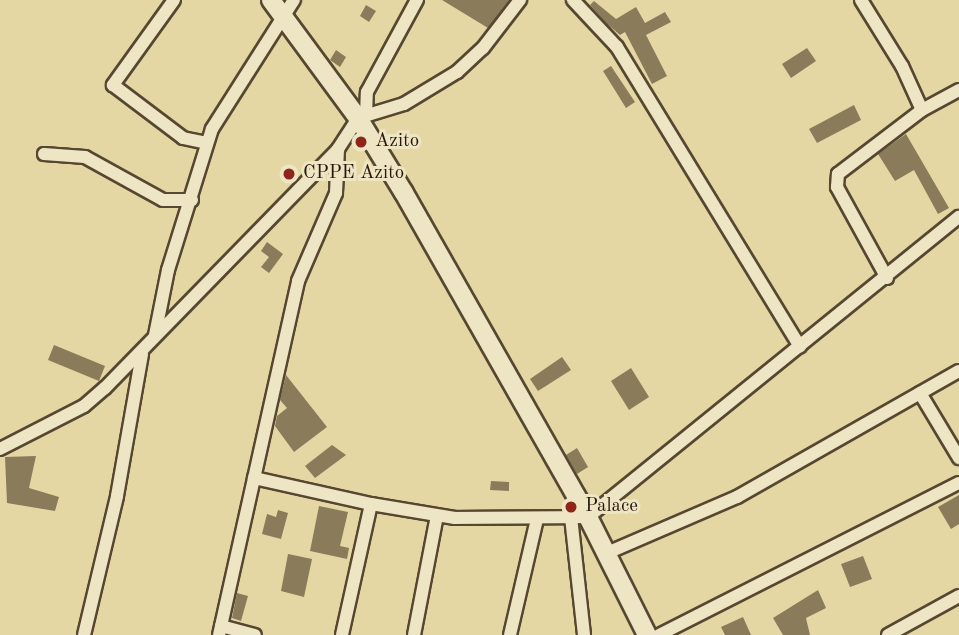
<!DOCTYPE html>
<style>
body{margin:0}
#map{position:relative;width:959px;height:635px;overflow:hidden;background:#e5d7a4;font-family:"Old Standard TT",serif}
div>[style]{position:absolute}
.building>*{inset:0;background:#8a7b5b}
.roads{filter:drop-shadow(2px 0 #564731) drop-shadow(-2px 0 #564731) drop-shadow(0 2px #564731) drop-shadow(0 -2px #564731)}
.street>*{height:12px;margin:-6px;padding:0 6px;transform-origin:6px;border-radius:6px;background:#eee5c4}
.secondary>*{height:18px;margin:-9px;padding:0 9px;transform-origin:9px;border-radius:9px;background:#eee5c4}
.dots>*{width:19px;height:19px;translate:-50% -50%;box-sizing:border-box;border:4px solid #eee5c4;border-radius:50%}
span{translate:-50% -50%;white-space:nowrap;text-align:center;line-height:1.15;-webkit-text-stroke:6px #eee5c4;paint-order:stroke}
.poi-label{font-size:19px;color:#27170b}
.left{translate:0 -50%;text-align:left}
</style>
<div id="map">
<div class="building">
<div style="clip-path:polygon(442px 0,509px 0,488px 28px)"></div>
<div style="clip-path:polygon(594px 1px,616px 19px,636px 7px,645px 23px,665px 12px,671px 22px,646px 35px,667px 76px,652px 84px,625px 32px,620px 35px,606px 23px,590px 5px)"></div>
<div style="clip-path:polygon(366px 5px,376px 11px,369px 22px,360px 16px)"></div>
<div style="clip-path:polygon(807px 48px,816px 61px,791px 78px,782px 64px)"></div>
<div style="clip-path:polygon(336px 50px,346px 57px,340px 67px,330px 60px)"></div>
<div style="clip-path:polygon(611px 66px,635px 102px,626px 108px,603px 71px)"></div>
<div style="clip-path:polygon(854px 105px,861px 120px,817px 143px,809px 129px)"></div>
<div style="clip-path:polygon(906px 134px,949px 208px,938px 214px,914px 170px,895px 181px,878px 154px)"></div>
<div style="clip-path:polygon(267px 242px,283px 254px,269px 273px,261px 267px,269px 257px,261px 251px)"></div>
<div style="clip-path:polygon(54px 345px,105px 366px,99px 381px,48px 360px)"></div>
<div style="clip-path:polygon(562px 357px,571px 370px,538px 391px,530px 379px)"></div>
<div style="clip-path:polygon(631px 368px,649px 397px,629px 410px,611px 381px)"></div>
<div style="clip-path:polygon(286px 375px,327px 427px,294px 452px,275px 426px,277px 416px,287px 408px,280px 400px)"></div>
<div style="clip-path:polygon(332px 445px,346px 455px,315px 478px,305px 466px)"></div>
<div style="clip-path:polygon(577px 448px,588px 467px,577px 474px,566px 455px)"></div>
<div style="clip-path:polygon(36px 456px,29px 488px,59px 497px,55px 511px,7px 503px,5px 457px)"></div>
<div style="clip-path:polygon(491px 481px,509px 482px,509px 491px,490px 490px)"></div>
<div style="clip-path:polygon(959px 495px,959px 524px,951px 529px,938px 507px)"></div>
<div style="clip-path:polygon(319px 506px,348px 512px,340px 546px,349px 548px,347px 559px,310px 551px)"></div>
<div style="clip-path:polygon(278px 510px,288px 513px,281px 539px,262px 534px,267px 514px,276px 517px)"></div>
<div style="clip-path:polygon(288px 554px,312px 559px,304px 597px,281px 591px)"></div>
<div style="clip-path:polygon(863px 556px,872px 579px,850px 587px,841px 564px)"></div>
<div style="clip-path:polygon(818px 590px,826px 608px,806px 618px,810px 635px,783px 635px,773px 618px)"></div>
<div style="clip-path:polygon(237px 593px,248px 596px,241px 621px,232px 618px)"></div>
<div style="clip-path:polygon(743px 617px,751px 635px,725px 635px,721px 627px)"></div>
</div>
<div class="roads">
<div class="street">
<div style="left:174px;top:0;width:105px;rotate:125.7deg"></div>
<div style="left:113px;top:85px;width:88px;rotate:37.1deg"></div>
<div style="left:183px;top:138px;width:24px;rotate:12deg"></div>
<div style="left:573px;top:0;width:64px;rotate:46.9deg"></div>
<div style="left:617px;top:47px;width:351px;rotate:58.6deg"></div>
<div style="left:861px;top:0;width:78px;rotate:58.2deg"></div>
<div style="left:902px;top:66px;width:48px;rotate:65.6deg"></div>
<div style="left:366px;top:116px;width:24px;rotate:-88deg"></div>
<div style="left:367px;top:92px;width:105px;rotate:-61.5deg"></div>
<div style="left:44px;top:154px;width:41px;rotate:4.2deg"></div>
<div style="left:85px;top:157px;width:89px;rotate:28.9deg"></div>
<div style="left:163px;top:200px;width:29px"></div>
<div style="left:887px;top:278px;width:104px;rotate:-118.8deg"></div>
<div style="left:837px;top:187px;width:13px;rotate:-86deg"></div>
<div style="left:838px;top:174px;width:106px;rotate:-37.3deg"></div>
<div style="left:922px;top:110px;width:42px;rotate:-28.4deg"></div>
<div style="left:155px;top:335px;width:66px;rotate:-78.7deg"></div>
<div style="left:168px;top:270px;width:148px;rotate:-72.7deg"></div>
<div style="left:212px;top:129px;width:153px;rotate:-57.6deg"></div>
<div style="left:920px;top:393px;width:76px;rotate:59deg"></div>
<div style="left:0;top:449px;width:94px;rotate:-27.1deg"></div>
<div style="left:84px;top:406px;width:28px;rotate:-41deg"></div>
<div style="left:105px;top:388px;width:334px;rotate:-45.7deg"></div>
<div style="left:338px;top:149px;width:37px;rotate:-57deg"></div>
<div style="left:358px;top:118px;width:48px;rotate:-16.9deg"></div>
<div style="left:404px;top:104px;width:62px;rotate:-31.1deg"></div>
<div style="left:457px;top:72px;width:35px;rotate:-43deg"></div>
<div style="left:483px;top:48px;width:61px;rotate:-52.4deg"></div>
<div style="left:254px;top:478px;width:120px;rotate:12.5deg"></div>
<div style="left:371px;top:504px;width:134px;rotate:102.5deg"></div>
<div style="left:371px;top:504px;width:85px;rotate:9.5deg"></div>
<div style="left:455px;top:518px;width:133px;rotate:-0.4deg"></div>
<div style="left:588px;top:517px;width:477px;rotate:-39deg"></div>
<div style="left:571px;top:517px;width:119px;rotate:83.7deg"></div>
<div style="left:607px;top:553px;width:142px;rotate:-23.3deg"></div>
<div style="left:737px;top:497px;width:255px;rotate:-29.6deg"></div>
<div style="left:221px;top:626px;width:35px;rotate:15deg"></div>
<div style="left:84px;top:635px;width:143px;rotate:-76.6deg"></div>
<div style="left:117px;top:496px;width:144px;rotate:-80deg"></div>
<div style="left:219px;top:635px;width:363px;rotate:-77.4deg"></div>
<div style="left:298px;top:281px;width:96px;rotate:-66.6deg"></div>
<div style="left:336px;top:193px;width:44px;rotate:-87.4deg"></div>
<div style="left:414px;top:635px;width:121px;rotate:-79.1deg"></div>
<div style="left:510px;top:635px;width:119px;rotate:-76.9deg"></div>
<div style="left:659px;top:635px;width:336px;rotate:-26.9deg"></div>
<div style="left:888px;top:635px;width:81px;rotate:-28.8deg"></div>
</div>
<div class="secondary">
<div style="left:271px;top:0;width:147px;rotate:53.6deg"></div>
<div style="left:358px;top:118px;width:88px;rotate:58.5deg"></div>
<div style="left:404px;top:193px;width:373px;rotate:60.4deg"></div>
<div style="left:588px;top:517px;width:132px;rotate:63.4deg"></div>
</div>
</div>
<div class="dots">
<div style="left:361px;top:142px;background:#8f2418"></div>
<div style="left:289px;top:174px;background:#8f2418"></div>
<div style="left:571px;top:507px;background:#8f2418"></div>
</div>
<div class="poi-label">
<span class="left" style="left:375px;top:142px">Azito</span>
<span class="left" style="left:303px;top:174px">CPPE Azito</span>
<span class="left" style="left:585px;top:507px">Palace</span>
</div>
</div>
